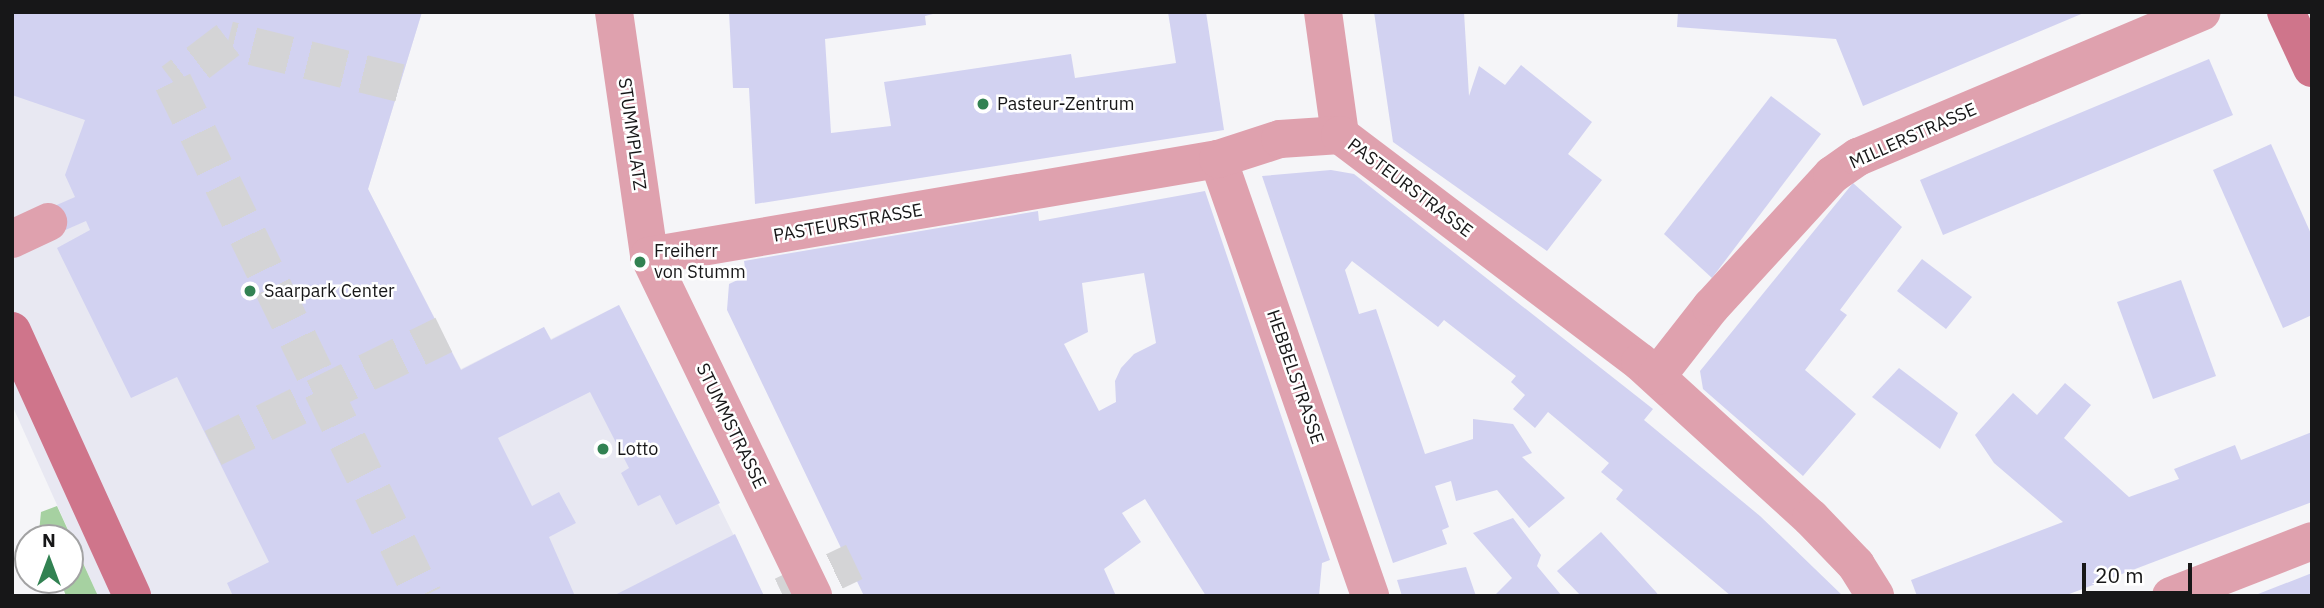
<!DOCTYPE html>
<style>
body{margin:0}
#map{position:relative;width:2324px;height:608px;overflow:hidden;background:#f5f5f8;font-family:"IBM Plex Sans",sans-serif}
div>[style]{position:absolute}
.built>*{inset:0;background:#e8e8f2}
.green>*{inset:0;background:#a6d1a1}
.building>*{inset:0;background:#d2d2f1}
.street-tunnel>*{height:38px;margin-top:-19px;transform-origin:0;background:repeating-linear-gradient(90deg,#d4d4d6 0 38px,transparent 0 57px)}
.street>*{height:38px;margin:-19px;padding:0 19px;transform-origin:19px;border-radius:19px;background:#dfa1ae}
.secondary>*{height:38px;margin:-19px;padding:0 19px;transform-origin:19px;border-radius:19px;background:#cf758b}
.dots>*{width:19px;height:19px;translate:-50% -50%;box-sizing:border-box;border:4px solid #fff;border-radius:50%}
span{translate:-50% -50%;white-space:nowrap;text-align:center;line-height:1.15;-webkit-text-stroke:5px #fff;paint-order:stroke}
.poi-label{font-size:18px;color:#171718}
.left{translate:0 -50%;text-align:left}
.street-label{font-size:18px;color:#171718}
.frame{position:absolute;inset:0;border:14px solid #171718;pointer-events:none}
.north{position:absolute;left:14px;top:524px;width:70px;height:70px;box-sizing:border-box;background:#fff;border:2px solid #a2a2a3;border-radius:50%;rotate:0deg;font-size:19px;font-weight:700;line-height:28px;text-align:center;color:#171718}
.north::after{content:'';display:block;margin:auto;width:24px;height:32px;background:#328252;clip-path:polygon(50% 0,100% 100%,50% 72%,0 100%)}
.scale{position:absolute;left:2082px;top:563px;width:110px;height:32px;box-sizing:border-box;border:4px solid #171718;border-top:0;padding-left:9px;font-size:21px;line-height:24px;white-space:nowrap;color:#171718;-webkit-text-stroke:5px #fff;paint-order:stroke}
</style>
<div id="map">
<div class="built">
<div style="clip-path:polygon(12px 12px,422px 12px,368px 189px,461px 369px,544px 327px,551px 339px,619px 305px,764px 596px,98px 596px,12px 405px)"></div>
</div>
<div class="green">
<div style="clip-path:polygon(57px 506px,98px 596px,66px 596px,60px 580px,70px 580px,70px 538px,41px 538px,39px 532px,41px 512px)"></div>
</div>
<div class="building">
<div style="clip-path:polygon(12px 12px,422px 12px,368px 189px,461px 370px,544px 327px,551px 340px,619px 305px,720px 503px,676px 525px,660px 495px,638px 506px,621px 473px,629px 468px,590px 392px,498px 438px,532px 506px,559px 492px,576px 523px,549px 537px,575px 596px,233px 596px,227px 583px,269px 562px,177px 377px,131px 398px,57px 248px,90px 230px,86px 221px,54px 235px,43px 211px,75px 197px,65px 175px,85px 120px,12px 95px)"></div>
<div style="clip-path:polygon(729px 12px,941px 12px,925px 16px,926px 25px,825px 39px,831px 133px,891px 126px,884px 82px,1071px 54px,1075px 78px,1176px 63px,1168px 12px,1206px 12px,1224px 130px,755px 204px,749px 88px,733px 88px)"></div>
<div style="clip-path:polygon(1374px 12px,1464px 12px,1469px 96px,1479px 66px,1505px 85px,1521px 65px,1592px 122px,1568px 154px,1602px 180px,1547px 251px,1393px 142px)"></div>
<div style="clip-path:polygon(1678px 12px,2086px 12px,1863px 106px,1836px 39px,1677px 27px)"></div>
<div style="clip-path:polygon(2209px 59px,2233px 115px,1943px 235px,1920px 180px)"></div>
<div style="clip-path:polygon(1771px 96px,1821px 134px,1712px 278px,1664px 234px)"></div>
<div style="clip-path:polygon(2271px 144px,2312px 236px,2312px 315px,2283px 328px,2213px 170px)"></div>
<div style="clip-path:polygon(1331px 170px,1354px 174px,1653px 409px,1644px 420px,1760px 516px,1843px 596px,1731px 596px,1616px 499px,1623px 490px,1601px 472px,1609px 463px,1548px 412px,1535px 428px,1513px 409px,1525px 395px,1511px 382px,1516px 376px,1444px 320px,1438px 327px,1352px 261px,1345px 270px,1359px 314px,1376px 309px,1425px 454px,1473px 439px,1473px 419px,1513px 424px,1532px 453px,1522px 457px,1565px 498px,1529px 528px,1497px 490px,1456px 501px,1451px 481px,1435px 486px,1449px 527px,1442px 530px,1447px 544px,1393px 563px,1262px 176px)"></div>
<div style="clip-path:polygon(1853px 183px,1902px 227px,1840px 310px,1847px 315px,1805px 370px,1856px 414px,1803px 476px,1703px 389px,1700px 371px)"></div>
<div style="clip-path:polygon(evenodd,1205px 191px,1330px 560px,1322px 563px,1319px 596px,1206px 596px,1145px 499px,1122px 513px,1141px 542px,1104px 569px,1116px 596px,864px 596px,727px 310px,729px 284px,746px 276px,744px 261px,1038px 211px,1039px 221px,1205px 191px,1144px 273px,1156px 343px,1134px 354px,1121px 368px,1115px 381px,1116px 402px,1099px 411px,1064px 344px,1088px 332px,1082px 283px,1144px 273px)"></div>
<div style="clip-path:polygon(1922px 259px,1972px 297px,1946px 329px,1897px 291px)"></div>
<div style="clip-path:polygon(2181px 280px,2216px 376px,2153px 399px,2117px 302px)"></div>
<div style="clip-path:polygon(1899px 368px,1958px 413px,1940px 449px,1872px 397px)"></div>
<div style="clip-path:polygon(2065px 383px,2091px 405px,2064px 438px,2129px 497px,2179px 479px,2174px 469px,2235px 445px,2241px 460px,2312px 432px,2312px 502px,2064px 596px,1917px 596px,1911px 580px,2063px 522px,1994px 463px,1975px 435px,2013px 393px,2037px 415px)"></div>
<div style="clip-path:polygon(1513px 518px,1541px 555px,1537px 566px,1562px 596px,1494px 596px,1512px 578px,1473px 533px)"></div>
<div style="clip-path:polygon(1601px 532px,1656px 592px,1659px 596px,1581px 596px,1557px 571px)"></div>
<div style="clip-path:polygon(735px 534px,764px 596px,613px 596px)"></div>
<div style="clip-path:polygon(1466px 567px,1476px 596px,1402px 596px,1397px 580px)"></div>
<div style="clip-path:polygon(2312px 573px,2312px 596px,2253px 596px)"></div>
</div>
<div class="street-tunnel">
<div style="left:400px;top:83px;width:177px;rotate:-166deg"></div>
<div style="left:228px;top:40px;width:69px;rotate:142.6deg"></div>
<div style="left:173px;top:82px;width:572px;rotate:64.06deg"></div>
<div style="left:213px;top:448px;width:257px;rotate:-26.1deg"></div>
<div style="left:783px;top:596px;width:79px;rotate:-25.6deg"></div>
</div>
<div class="street">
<div style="left:614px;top:12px;width:246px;rotate:81.8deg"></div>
<div style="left:649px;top:256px;width:377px;rotate:64.2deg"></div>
<div style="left:1323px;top:12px;width:124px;rotate:82.1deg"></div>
<div style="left:1218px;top:159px;width:463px;rotate:70.8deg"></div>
<div style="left:12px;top:239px;width:40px;rotate:-25deg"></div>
<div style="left:649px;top:256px;width:577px;rotate:-9.67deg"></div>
<div style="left:1218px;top:159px;width:65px;rotate:-17.9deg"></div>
<div style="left:1280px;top:139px;width:60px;rotate:-3.8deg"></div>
<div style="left:1340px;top:135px;width:376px;rotate:37.1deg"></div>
<div style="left:1640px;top:362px;width:231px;rotate:42.4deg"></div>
<div style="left:1811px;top:518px;width:65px;rotate:46.2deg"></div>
<div style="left:1856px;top:565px;width:36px;rotate:58deg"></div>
<div style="left:1657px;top:376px;width:88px;rotate:-52deg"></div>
<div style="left:1711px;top:307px;width:179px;rotate:-47.5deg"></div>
<div style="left:1832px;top:175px;width:32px;rotate:-35deg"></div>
<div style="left:1858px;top:157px;width:373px;rotate:-22.9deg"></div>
<div style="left:2171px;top:596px;width:151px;rotate:-21.3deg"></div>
</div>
<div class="secondary">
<div style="left:2286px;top:12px;width:62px;rotate:65.1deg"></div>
<div style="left:12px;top:331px;width:291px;rotate:65.6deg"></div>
</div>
<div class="dots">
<div style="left:983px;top:104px;background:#328252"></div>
<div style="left:640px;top:262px;background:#328252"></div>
<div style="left:250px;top:291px;background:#328252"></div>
<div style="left:603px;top:449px;background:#328252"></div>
</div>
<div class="poi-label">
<span class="left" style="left:997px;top:104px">Pasteur-Zentrum</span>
<span class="left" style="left:654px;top:262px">Freiherr<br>von Stumm</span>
<span class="left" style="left:264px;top:291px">Saarpark Center</span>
<span class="left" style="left:617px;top:449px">Lotto</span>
</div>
<div class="street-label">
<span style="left:632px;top:134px;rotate:82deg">STUMMPLATZ</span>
<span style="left:1913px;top:136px;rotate:-24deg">MILLERSTRASSE</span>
<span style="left:1410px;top:188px;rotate:37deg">PASTEURSTRASSE</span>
<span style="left:848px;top:223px;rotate:-10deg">PASTEURSTRASSE</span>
<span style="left:1295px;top:377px;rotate:71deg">HEBBELSTRASSE</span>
<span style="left:731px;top:426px;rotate:64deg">STUMMSTRASSE</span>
</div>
<div class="frame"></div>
<div class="north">N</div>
<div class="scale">20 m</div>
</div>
